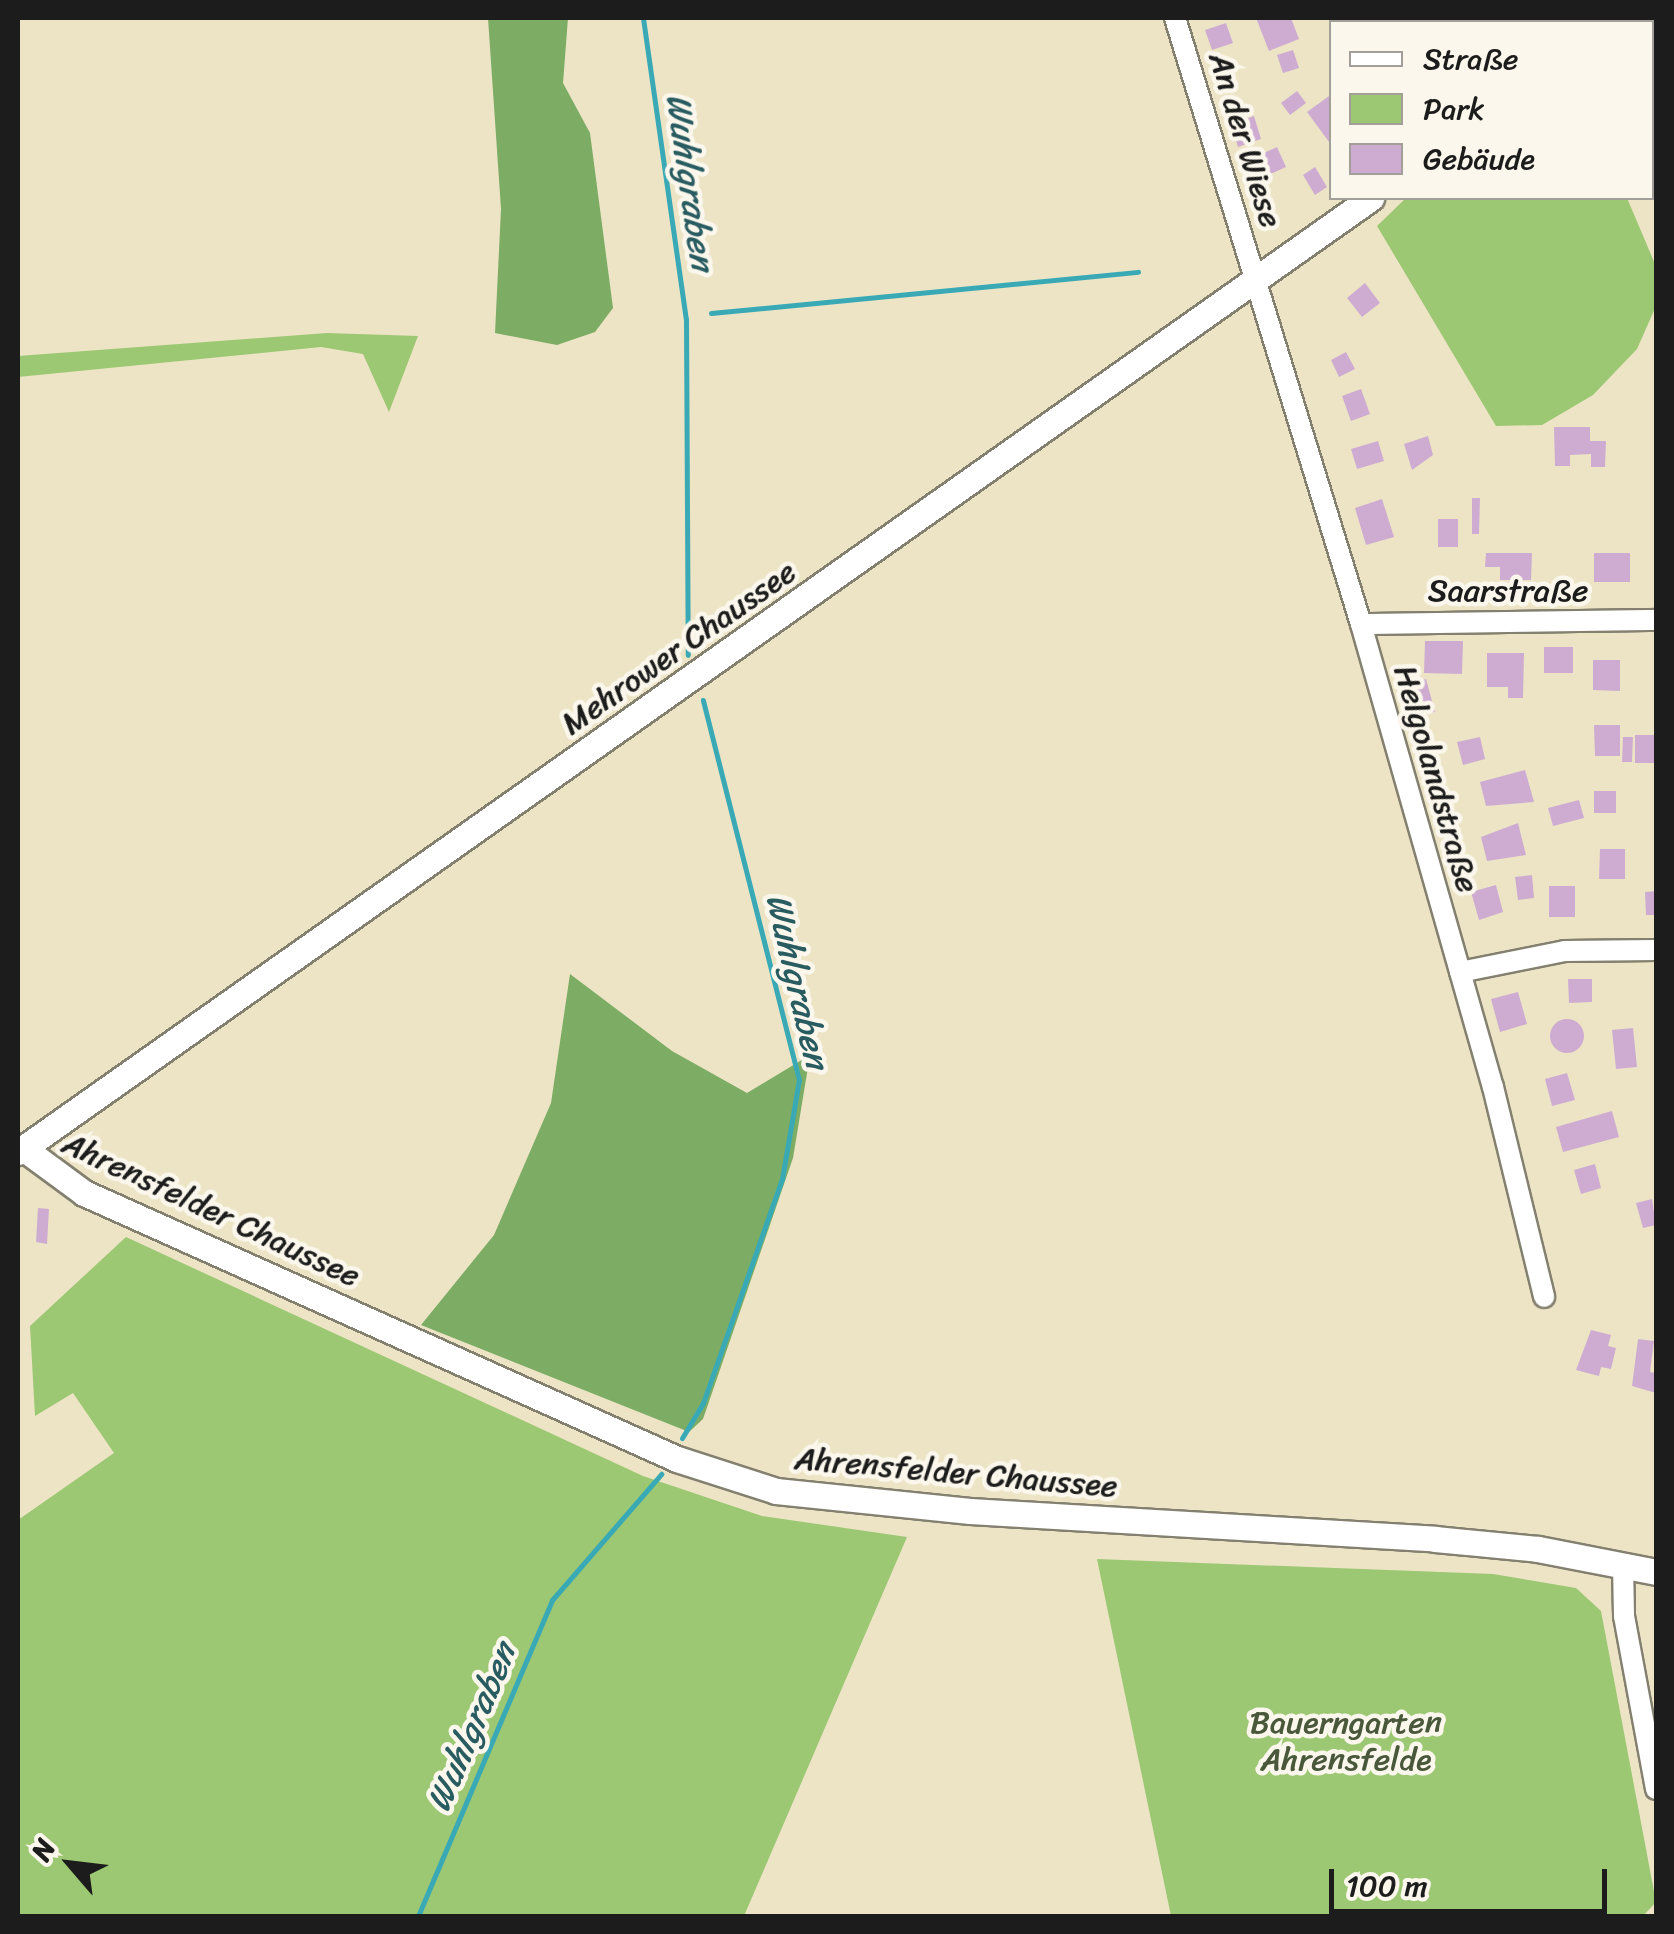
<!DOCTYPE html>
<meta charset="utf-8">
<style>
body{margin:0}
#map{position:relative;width:1674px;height:1934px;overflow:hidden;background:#ece4c5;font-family:Sriracha,sans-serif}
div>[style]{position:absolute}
.green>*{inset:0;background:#9cc773}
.forest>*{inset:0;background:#7dac65}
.stream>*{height:5px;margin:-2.5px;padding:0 2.5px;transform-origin:2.5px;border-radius:2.5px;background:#39aab5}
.building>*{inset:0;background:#ceacd2}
.round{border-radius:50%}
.roads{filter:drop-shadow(2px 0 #848070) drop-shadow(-2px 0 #848070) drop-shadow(0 2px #848070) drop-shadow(0 -2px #848070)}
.minor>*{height:20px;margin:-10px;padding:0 10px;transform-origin:10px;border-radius:10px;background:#fff}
.major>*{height:25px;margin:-12.5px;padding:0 12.5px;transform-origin:12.5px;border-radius:12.5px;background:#fff}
span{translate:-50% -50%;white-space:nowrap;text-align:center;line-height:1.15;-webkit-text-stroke:9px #fbf7ec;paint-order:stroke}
.street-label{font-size:32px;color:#1c1c1c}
.park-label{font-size:32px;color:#49583a}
.water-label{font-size:35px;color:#295c61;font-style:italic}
.frame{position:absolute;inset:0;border:20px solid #1c1c1c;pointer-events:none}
.legend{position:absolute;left:1329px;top:20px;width:325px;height:180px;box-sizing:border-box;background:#fbf7ec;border:2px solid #a29f99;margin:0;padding:12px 18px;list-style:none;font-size:30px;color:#1c1c1c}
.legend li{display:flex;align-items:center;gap:20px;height:50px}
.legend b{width:50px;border:2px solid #a29f99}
.north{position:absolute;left:20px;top:1814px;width:100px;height:100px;-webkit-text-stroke:8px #fbf7ec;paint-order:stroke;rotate:298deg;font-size:28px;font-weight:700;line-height:40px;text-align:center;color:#1c1c1c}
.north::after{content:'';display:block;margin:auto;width:35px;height:45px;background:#1c1c1c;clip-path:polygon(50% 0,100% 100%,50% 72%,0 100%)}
.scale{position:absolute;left:1329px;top:1869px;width:278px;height:45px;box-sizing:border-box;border:5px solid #1c1c1c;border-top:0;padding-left:12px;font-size:30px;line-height:35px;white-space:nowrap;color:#1c1c1c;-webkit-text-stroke:8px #fbf7ec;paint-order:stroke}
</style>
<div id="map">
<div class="green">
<div style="clip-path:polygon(1406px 198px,1627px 198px,1655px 264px,1656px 306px,1637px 349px,1593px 395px,1542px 425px,1496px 426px,1377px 226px)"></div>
<div style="clip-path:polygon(327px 333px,418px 336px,389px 412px,363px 354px,321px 347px,18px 377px,18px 356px)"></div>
<div style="clip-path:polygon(126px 1237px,643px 1476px,762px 1516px,907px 1537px,744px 1916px,18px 1916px,18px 1520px,114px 1453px,73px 1393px,35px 1416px,30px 1326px)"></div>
<div style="clip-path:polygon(1097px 1559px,1493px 1574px,1576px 1588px,1601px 1611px,1656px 1902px,1643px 1916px,1171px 1916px)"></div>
</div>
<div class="forest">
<div style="clip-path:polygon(488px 18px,568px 18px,563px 83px,590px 133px,613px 308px,595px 332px,557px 345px,495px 333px,501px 209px)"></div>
<div style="clip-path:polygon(570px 974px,672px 1051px,747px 1093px,810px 1055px,793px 1158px,703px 1419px,689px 1432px,421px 1325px,494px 1235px,551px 1103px)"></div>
</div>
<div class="stream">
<div style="left:643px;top:18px;width:304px;rotate:81.9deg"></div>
<div style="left:686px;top:319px;width:336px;rotate:89.7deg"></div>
<div style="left:711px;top:313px;width:429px;rotate:-5.5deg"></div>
<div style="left:682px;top:1438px;width:41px;rotate:-59deg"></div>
<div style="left:703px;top:1403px;width:238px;rotate:-70.6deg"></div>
<div style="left:782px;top:1179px;width:100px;rotate:-80.3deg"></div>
<div style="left:799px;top:1080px;width:392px;rotate:-104.2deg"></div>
<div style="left:418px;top:1916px;width:343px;rotate:-67deg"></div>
<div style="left:552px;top:1600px;width:167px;rotate:-49.1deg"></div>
</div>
<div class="building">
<div style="clip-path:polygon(1256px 18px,1291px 18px,1299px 39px,1269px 51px)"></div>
<div style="clip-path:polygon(1226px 23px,1233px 43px,1212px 50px,1205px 30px)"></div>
<div style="clip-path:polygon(1293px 50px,1299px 68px,1283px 73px,1277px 55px)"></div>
<div style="clip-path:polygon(1297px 91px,1306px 103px,1290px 115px,1281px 103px)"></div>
<div style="clip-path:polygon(1329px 96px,1332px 100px,1332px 146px,1307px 112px)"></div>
<div style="clip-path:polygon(1254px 116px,1261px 139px,1238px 147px,1231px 124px)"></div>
<div style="clip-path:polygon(1277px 147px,1286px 167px,1262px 178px,1253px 158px)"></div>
<div style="clip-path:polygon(1315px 167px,1327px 187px,1315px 195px,1303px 175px)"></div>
<div style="clip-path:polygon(1365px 283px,1380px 303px,1362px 317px,1347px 298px)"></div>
<div style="clip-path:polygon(1346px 352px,1355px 369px,1339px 377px,1331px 360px)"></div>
<div style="clip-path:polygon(1361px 389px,1370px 414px,1351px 421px,1342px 396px)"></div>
<div style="clip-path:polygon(1554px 427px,1590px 427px,1590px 441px,1606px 441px,1605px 467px,1591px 467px,1591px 454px,1570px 455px,1570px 466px,1555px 466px)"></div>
<div style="clip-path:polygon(1428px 436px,1433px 455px,1412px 470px,1404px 444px)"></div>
<div style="clip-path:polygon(1378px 441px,1384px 461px,1357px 469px,1351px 449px)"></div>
<div style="clip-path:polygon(1472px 498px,1480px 498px,1479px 534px,1472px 534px)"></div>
<div style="clip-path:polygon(1382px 499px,1394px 537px,1366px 545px,1355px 508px)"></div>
<div style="clip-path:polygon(1438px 519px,1458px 519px,1458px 547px,1438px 547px)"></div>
<div style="clip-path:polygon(1486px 553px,1532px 553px,1531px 580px,1500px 580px,1500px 567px,1485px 567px)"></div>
<div style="clip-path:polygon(1594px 553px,1630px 553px,1630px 582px,1594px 582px)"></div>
<div style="clip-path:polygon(1425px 641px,1463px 641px,1462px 674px,1424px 673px)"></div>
<div style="clip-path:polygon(1544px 647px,1573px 647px,1573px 673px,1544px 673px)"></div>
<div style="clip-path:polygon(1487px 653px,1524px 653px,1523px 698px,1508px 698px,1508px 687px,1487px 687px)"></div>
<div style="clip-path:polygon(1593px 660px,1620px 660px,1620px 691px,1593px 690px)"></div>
<div style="clip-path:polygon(1426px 679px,1435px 712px,1407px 719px,1399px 686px)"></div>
<div style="clip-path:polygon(1594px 725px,1620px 725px,1620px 756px,1595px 756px)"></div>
<div style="clip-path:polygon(1635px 735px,1656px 735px,1656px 763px,1635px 763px)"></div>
<div style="clip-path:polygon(1480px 737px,1485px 759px,1463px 765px,1457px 742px)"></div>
<div style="clip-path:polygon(1623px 737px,1633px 737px,1632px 762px,1622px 762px)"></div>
<div style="clip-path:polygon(1525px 770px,1534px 802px,1486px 806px,1480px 782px)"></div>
<div style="clip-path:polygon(1594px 791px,1616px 791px,1616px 813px,1594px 813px)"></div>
<div style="clip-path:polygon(1579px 800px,1584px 818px,1553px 826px,1548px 808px)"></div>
<div style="clip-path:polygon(1518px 823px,1526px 855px,1487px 861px,1481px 837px)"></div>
<div style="clip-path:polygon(1600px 849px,1625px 849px,1625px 879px,1599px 879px)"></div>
<div style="clip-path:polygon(1532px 875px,1534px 898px,1518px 900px,1515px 877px)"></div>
<div style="clip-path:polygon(1496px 885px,1503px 912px,1479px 920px,1471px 892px)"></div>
<div style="clip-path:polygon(1549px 886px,1575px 886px,1575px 917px,1549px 917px)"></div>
<div style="clip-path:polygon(1656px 891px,1656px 915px,1646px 915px,1645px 892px)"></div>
<div style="clip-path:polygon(1568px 979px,1592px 979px,1592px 1002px,1569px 1003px)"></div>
<div style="clip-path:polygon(1518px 992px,1527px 1024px,1500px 1032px,1491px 999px)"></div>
<div class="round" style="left:1550px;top:1019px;width:34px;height:34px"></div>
<div style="clip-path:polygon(1633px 1028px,1637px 1067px,1616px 1069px,1612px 1030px)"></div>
<div style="clip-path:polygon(1567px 1073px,1575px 1100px,1552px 1106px,1545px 1079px)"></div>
<div style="clip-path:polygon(1612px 1111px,1619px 1137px,1563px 1152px,1556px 1127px)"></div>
<div style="clip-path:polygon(1595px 1164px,1601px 1188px,1581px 1194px,1574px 1170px)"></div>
<div style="clip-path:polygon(1652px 1199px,1656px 1225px,1643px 1228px,1636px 1203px)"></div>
<div style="clip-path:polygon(38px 1208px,49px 1209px,47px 1244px,36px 1242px)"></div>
<div style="clip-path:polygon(1591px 1330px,1611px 1335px,1608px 1346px,1616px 1348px,1611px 1369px,1601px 1367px,1599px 1376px,1576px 1370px)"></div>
<div style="clip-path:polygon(1638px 1339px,1654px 1341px,1650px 1372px,1656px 1373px,1656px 1393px,1632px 1386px)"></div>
</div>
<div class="roads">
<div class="minor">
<div style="left:1175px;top:18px;width:634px;rotate:72.94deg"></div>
<div style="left:1361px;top:624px;width:481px;rotate:74.1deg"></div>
<div style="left:1493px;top:1087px;width:216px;rotate:76.3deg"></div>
<div style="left:1491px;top:18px;width:5px;rotate:53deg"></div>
<div style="left:1361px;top:624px;width:295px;rotate:-0.8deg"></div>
<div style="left:1460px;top:972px;width:107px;rotate:-11.3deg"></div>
<div style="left:1565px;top:951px;width:91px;rotate:-0.6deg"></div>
<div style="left:1623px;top:1564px;width:52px;rotate:88.9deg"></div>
<div style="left:1624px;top:1616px;width:176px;rotate:79.5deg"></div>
</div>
<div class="major">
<div style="left:1545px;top:22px;width:6px;rotate:-39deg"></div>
<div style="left:23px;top:1148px;width:76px;rotate:36.4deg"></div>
<div style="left:84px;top:1193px;width:650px;rotate:24.16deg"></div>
<div style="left:677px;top:1459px;width:104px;rotate:17.9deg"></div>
<div style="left:776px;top:1491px;width:195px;rotate:5.9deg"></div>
<div style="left:970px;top:1511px;width:466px;rotate:3.4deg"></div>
<div style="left:1435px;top:1539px;width:103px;rotate:5.5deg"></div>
<div style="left:1538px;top:1549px;width:120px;rotate:11deg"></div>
<div style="left:18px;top:1152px;width:1656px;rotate:-35.19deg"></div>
</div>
</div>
<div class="street-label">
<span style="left:1245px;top:140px;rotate:73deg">An der Wiese</span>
<span style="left:1508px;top:591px">Saarstraße</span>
<span style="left:679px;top:648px;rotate:-35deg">Mehrower Chaussee</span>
<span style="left:1436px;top:779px;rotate:74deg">Helgolandstraße</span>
<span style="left:211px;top:1210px;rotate:25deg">Ahrensfelder Chaussee</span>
<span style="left:956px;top:1473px;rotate:5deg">Ahrensfelder Chaussee</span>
</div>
<div class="park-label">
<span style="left:1346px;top:1742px">Bauerngarten<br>Ahrensfelde</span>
</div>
<div class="water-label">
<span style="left:691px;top:182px;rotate:82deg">Wuhlgraben</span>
<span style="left:798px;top:981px;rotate:77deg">Wuhlgraben</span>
<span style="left:471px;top:1727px;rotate:-67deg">Wuhlgraben</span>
</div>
<div class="frame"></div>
<ul class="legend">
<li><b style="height:12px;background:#fff"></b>Straße</li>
<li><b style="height:28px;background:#9cc773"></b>Park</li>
<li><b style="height:28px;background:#ceacd2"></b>Gebäude</li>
</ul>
<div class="north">N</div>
<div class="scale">100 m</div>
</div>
